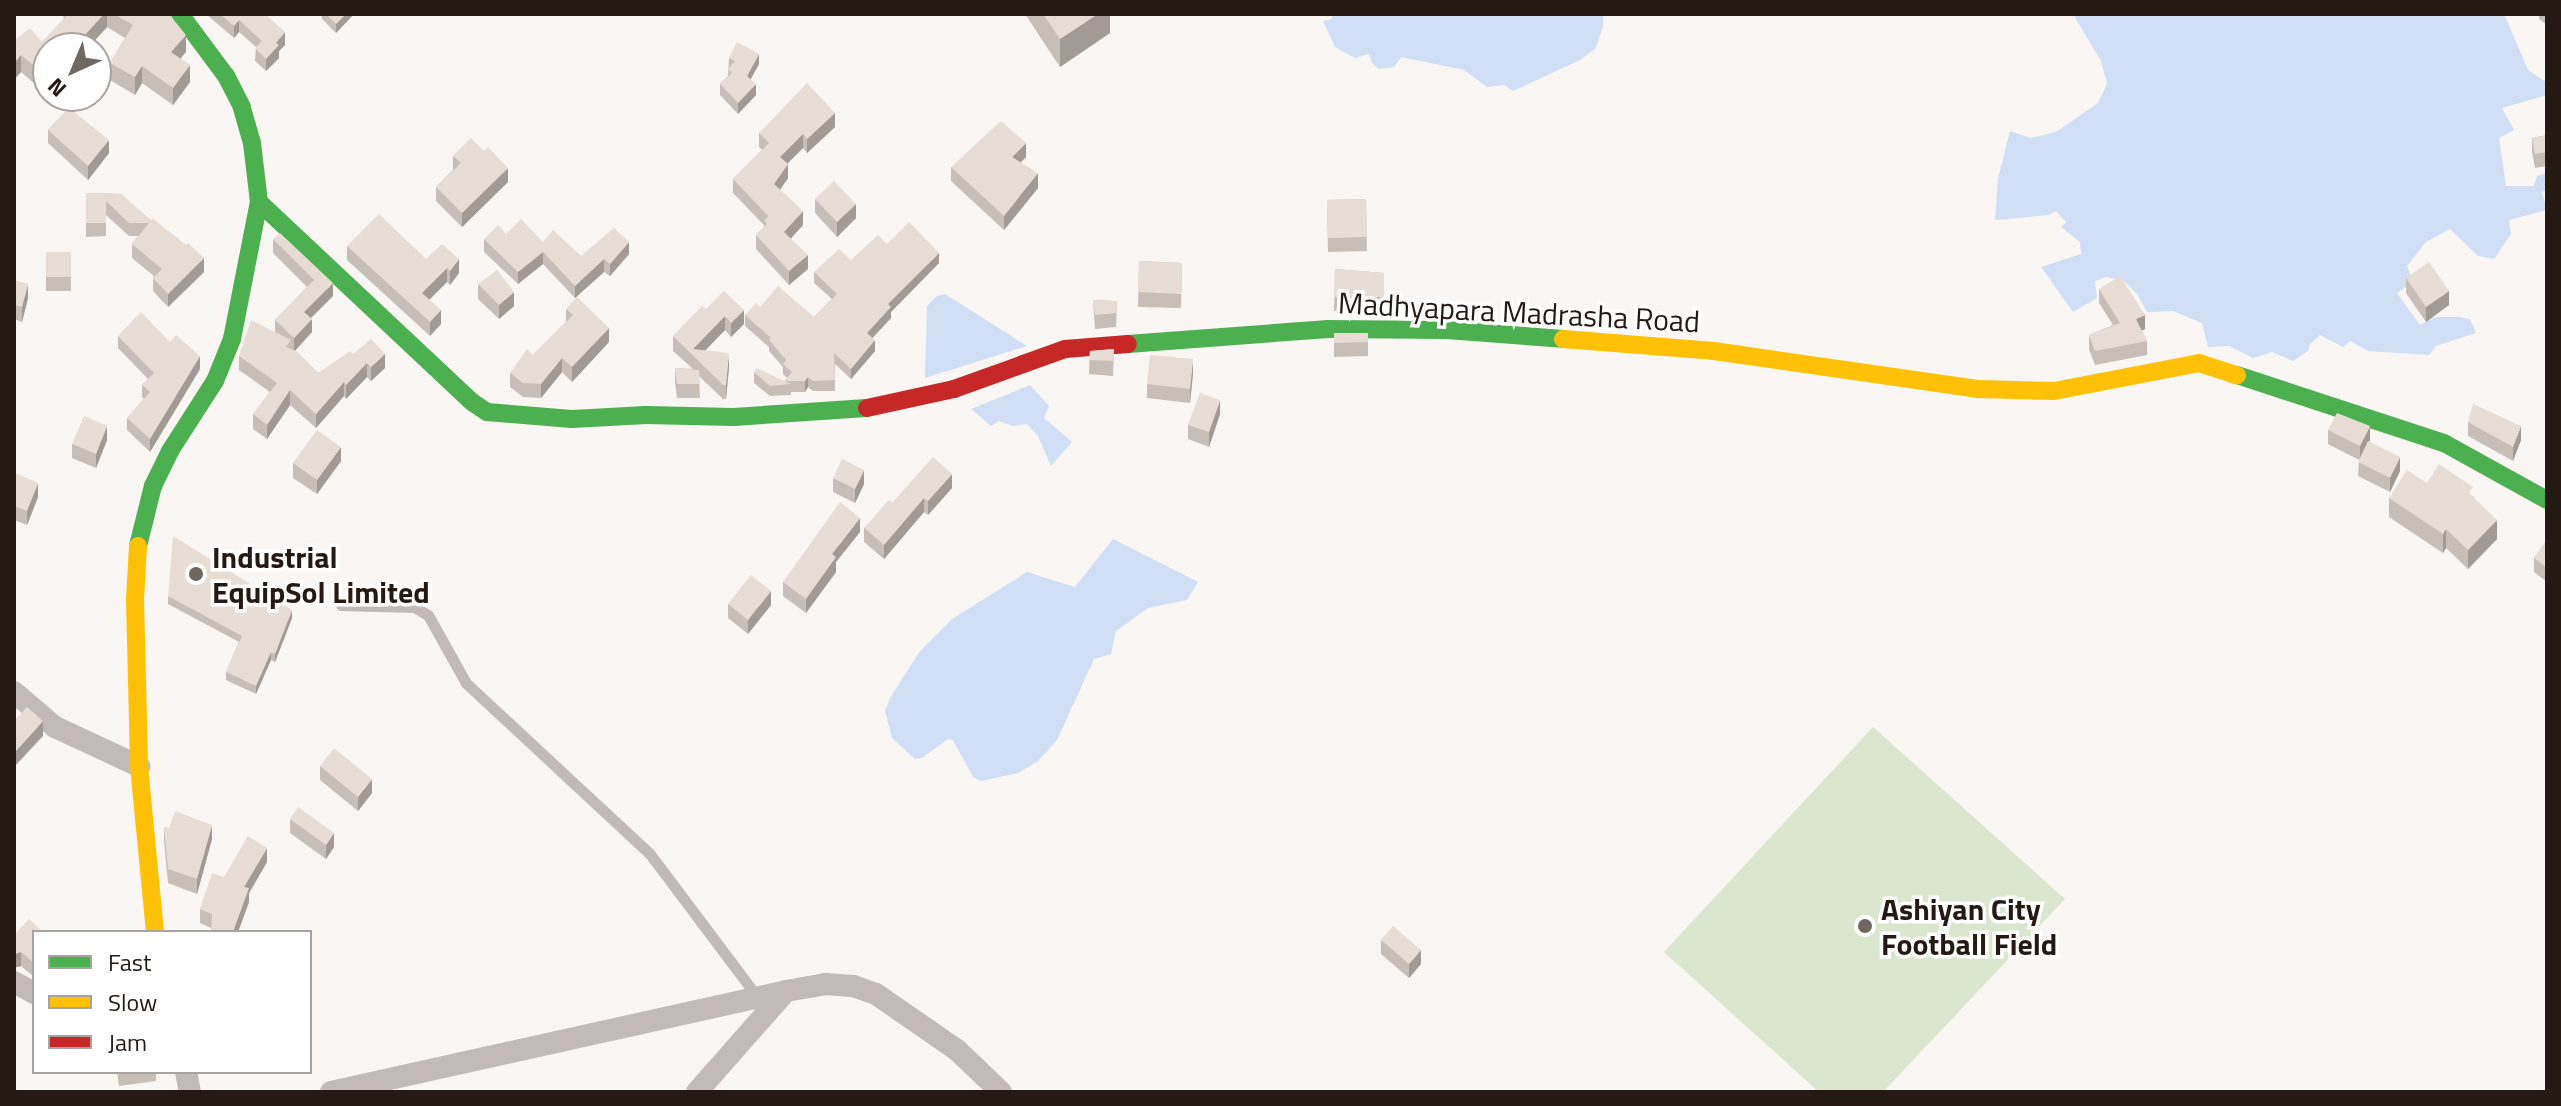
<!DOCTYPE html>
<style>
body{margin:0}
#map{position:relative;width:2561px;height:1106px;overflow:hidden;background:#f9f6f3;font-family:"Titillium Web",sans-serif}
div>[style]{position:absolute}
.green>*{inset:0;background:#dae6ce}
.water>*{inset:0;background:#d0dff6}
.lane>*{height:11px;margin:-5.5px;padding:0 5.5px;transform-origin:5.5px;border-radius:5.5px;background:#c2b9b9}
.street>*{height:22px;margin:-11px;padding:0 11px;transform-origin:11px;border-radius:11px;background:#c2b9b9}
.fast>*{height:18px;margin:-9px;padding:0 9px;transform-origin:9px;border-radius:9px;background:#4caf50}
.slow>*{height:18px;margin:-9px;padding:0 9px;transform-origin:9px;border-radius:9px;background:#ffc107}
.jam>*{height:18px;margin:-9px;padding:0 9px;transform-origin:9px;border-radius:9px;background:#c62828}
.wall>*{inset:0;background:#c7beb7}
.shaded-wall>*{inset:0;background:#a29b95}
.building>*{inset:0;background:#e7ddd5}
.dots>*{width:22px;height:22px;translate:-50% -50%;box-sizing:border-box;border:4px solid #fff;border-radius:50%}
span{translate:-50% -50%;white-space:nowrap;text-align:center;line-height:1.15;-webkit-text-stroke:7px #fff;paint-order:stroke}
.street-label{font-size:30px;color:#251a13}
.poi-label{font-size:30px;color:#251a13;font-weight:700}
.left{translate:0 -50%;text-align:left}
.frame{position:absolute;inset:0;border:16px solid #251a13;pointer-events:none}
.legend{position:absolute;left:32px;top:930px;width:280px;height:144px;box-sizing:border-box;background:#fff;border:2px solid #a8a3a1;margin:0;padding:10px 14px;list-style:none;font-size:24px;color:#251a13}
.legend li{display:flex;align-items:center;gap:16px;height:40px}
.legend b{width:40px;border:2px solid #a8a3a1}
.north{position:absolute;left:32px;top:32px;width:80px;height:80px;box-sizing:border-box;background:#fff;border:2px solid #a8a3a1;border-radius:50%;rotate:224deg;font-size:22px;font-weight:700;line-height:32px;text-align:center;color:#251a13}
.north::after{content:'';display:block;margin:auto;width:28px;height:36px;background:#6f6761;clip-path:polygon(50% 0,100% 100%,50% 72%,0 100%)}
</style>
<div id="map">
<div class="green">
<div style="clip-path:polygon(1873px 727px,2065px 899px,1883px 1092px,1819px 1092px,1664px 952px)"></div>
</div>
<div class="water">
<div style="clip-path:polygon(1332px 14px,1603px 14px,1603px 26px,1596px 48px,1580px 60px,1513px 91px,1504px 85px,1487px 87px,1464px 70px,1401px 57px,1394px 67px,1379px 69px,1372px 63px,1369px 54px,1355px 58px,1335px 47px,1323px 21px,1332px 19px)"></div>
<div style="clip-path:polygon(2073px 14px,2504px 14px,2528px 70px,2546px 82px,2547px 88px,2547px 95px,2502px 108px,2514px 130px,2499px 138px,2506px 186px,2534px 186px,2537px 176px,2547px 173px,2547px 189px,2542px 192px,2547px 210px,2509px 220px,2511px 234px,2494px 259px,2478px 256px,2450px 229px,2426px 242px,2407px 266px,2413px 282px,2397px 293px,2420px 325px,2435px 317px,2459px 317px,2470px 319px,2476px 333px,2436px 346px,2429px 355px,2368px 351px,2350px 341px,2343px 347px,2320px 335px,2310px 344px,2308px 351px,2293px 361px,2272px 352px,2253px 358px,2229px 346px,2208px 347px,2202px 323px,2173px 311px,2147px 312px,2137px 294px,2124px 281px,2106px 277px,2095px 281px,2097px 298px,2073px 312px,2041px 267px,2081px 254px,2080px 242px,2061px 227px,2066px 222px,2056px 211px,2049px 215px,1995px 220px,1998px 179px,2010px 131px,2031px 138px,2056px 132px,2098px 103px,2107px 84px,2101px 61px)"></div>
<div style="clip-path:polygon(945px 294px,1027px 346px,925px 378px,927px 306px,937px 296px)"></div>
<div style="clip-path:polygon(1030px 385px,1049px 406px,1044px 418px,1072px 442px,1051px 466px,1038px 436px,1027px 424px,1013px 426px,999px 421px,991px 426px,971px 409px)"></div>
<div style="clip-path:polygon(1113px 539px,1198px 582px,1187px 600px,1148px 608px,1116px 631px,1111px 654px,1094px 659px,1057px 740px,1038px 761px,1018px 773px,981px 781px,973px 777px,953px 740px,948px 739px,922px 758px,915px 759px,892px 738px,885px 711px,890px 698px,920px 651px,952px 619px,1027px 572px,1075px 587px)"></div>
</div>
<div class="lane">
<div style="left:341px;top:605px;width:73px;rotate:1.6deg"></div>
<div style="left:414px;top:607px;width:16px;rotate:30deg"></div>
<div style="left:428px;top:615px;width:78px;rotate:60.8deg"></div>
<div style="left:466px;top:683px;width:251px;rotate:42.9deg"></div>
<div style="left:650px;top:854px;width:181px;rotate:53.1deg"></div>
</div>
<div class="street">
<div style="left:14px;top:692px;width:54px;rotate:40.5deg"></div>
<div style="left:55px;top:727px;width:93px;rotate:24.9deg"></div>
<div style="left:14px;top:982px;width:23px;rotate:29deg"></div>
<div style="left:786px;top:991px;width:40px;rotate:-10deg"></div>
<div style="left:825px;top:984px;width:28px;rotate:4deg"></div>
<div style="left:853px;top:986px;width:24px;rotate:19deg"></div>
<div style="left:876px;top:994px;width:98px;rotate:34.7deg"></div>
<div style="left:957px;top:1050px;width:61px;rotate:43.7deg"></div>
<div style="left:186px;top:1072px;width:20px;rotate:79deg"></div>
<div style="left:331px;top:1092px;width:466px;rotate:-12.5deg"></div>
<div style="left:786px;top:991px;width:135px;rotate:131.4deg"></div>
</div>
<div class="fast">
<div style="left:259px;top:202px;width:292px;rotate:43.2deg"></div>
<div style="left:472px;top:402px;width:18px;rotate:34deg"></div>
<div style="left:487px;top:412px;width:85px;rotate:4.7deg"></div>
<div style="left:572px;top:419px;width:74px;rotate:-3.1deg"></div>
<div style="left:646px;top:415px;width:88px;rotate:1.3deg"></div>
<div style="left:734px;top:417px;width:133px;rotate:-3.9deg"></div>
<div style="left:1128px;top:344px;width:201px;rotate:-4.3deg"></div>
<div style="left:1328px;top:329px;width:119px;rotate:0.5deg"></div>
<div style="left:1447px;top:330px;width:116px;rotate:4.4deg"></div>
<div style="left:2237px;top:375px;width:218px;rotate:18.2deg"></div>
<div style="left:2444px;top:443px;width:118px;rotate:29deg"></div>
<div style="left:138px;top:546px;width:62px;rotate:-76deg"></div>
<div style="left:153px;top:486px;width:39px;rotate:-64deg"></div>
<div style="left:170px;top:451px;width:83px;rotate:-57.3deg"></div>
<div style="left:215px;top:381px;width:45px;rotate:-68deg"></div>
<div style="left:232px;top:339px;width:140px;rotate:-78.9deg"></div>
<div style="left:259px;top:202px;width:59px;rotate:-96.8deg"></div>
<div style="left:252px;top:143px;width:37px;rotate:-106deg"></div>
<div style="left:242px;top:107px;width:35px;rotate:-117deg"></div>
<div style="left:226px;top:76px;width:77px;rotate:-126.6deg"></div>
</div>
<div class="slow">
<div style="left:1563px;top:339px;width:151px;rotate:4.5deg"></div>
<div style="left:1714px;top:351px;width:266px;rotate:8.2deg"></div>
<div style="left:1977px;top:389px;width:77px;rotate:1.5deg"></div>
<div style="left:2054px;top:391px;width:148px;rotate:-10.9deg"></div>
<div style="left:2199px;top:363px;width:40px;rotate:18deg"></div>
<div style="left:138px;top:546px;width:53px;rotate:93.2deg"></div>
<div style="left:135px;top:599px;width:167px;rotate:88.6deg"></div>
<div style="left:139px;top:766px;width:167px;rotate:84.5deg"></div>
</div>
<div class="jam">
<div style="left:867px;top:408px;width:89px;rotate:-12.3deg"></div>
<div style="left:954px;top:389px;width:118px;rotate:-19.8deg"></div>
<div style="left:1065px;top:349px;width:63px;rotate:-4.5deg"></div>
</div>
<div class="wall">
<div style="clip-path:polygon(63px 14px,169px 14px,186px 52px,181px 58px,190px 82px,173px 105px,142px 83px,135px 95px,110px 80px,110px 63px,125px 38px,107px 27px,88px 48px,48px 48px,48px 95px,21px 72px,14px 41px,42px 42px,64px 19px)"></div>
<div style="clip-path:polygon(206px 14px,265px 14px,285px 45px,279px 51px,279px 58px,266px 71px,255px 61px,256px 47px,239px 32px,234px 38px)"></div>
<div style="clip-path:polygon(322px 14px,354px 14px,336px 33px,322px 19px)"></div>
<div style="clip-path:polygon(1025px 14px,1110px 14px,1110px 33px,1060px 67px)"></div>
<div style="clip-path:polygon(2539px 14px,2547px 14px,2547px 25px,2539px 19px)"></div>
<div style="clip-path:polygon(729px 58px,759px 64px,750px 79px,756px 95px,738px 114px,720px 95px,720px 84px,728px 76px)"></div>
<div style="clip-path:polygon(50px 96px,83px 96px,83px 103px,74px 112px,109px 153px,88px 180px,48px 143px,48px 130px,67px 110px)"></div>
<div style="clip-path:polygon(835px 127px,807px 153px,803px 148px,788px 163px,788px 178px,780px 190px,803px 225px,791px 238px,808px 269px,789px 285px,756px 249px,756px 235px,764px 227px,764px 225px,733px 193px,733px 179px,762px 150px,759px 147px,759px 133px)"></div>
<div style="clip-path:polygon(2547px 135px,2547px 166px,2535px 168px,2532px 152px,2532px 138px)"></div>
<div style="clip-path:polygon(484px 151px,508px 182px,462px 227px,436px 201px,436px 187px,453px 170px,453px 156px)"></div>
<div style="clip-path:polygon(1026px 157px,1021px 162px,1038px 188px,1004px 230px,951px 181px,951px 167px)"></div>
<div style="clip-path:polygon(86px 193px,121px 194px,204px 272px,168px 307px,153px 291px,153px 278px,154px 276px,132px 258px,132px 244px,138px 236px,129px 236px,106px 215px,106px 236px,86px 237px)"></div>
<div style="clip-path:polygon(815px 199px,856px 218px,837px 237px,815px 213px)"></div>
<div style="clip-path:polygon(1366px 199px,1367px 251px,1328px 252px,1327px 200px)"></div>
<div style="clip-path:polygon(506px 234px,543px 242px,581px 256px,629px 254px,610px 276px,604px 272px,575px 298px,543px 264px,518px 284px,484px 252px,484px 239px)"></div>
<div style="clip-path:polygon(273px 239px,333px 296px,311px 318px,312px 332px,295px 350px,318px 373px,353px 354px,385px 368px,371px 381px,367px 377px,346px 399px,344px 396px,316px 428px,290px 405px,267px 439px,253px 429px,253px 414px,270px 392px,239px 370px,239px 356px,275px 332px,275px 320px,307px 287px,273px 253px)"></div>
<div style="clip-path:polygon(887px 244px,939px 263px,891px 312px,891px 318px,873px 338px,875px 351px,851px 379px,835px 364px,835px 391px,813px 391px,808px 387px,805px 392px,791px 392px,791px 395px,770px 396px,754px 383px,754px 372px,784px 381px,787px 378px,783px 374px,783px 367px,769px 351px,769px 347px,745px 326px,745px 315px,760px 307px,814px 317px,832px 299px,814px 283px,814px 272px,851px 260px)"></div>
<div style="clip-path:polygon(347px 246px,426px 259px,459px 273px,450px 285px,447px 282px,429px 300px,441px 324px,430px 336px,347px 260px)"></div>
<div style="clip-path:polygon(46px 252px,71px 277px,71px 291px,46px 291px)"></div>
<div style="clip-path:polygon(1139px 261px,1182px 263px,1181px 308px,1138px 307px)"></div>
<div style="clip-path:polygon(1335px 269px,1384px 273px,1384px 311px,1334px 311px)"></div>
<div style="clip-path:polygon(2406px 278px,2449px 305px,2426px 322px,2406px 293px)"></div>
<div style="clip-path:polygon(14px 280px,28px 298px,22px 322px,14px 319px)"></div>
<div style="clip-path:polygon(478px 284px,514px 306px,499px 319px,478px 299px)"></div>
<div style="clip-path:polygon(2099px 289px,2145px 329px,2142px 331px,2147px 341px,2147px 355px,2095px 365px,2089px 349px,2089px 335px,2113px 325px,2099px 303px)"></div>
<div style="clip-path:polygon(1093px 300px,1117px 301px,1116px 327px,1095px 329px)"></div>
<div style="clip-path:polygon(566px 309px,609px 342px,572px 382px,562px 372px,541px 398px,523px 397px,510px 387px,510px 373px,533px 355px,566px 322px)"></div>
<div style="clip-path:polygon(706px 309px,744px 324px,731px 337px,725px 330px,705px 350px,729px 367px,726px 399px,723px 399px,699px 376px,700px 398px,677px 398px,675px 382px,675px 368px,693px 369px,673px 351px,673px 336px)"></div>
<div style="clip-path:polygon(1334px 333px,1368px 333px,1368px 356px,1334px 357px)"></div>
<div style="clip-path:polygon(118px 336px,170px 342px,200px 369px,150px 452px,127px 430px,127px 418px,144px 399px,142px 397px,142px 385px,148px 379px,118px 348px)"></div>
<div style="clip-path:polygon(1114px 349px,1113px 376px,1089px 374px,1090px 351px)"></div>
<div style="clip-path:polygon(1193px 373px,1190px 403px,1147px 398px,1147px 384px)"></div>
<div style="clip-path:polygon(1220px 414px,1209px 447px,1188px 439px,1188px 425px)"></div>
<div style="clip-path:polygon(2468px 422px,2521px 440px,2513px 461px,2468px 436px)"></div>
<div style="clip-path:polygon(2328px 430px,2370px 440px,2369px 442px,2400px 471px,2390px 492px,2358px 476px,2359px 460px,2328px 444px)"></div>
<div style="clip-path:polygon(107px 440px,96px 468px,72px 458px,72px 444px)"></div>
<div style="clip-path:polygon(341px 461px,317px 494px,293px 478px,293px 463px)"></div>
<div style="clip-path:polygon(14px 476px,38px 497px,27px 525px,14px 520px)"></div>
<div style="clip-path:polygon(833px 478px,864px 484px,855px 503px,833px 492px)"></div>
<div style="clip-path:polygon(2427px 483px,2473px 496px,2497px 539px,2468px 569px,2446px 548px,2443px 553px,2389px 517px,2389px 498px)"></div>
<div style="clip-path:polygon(952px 488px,928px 515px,924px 512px,884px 559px,864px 542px,864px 528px,892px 503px)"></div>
<div style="clip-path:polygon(860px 532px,836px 562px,836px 572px,806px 613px,783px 596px,783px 582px)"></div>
<div style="clip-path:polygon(2547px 540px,2547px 582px,2534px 572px,2534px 558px)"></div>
<div style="clip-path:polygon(168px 596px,292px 618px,275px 662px,271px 660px,256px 694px,226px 680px,226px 672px,239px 642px,168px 604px)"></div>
<div style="clip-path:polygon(728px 604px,771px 605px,748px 634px,728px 618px)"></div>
<div style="clip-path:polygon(320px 766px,372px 793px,358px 811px,320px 780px)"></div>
<div style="clip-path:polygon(290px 819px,334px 847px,326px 859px,290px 833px)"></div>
<div style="clip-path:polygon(164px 827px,212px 839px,197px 894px,168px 883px,164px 841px)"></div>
<div style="clip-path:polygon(267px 862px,249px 893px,249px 902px,238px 932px,211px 932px,211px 928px,200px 923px,200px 909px,224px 877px)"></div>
<div style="clip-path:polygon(34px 932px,34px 977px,21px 966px,14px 935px)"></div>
<div style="clip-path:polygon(1381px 940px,1421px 964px,1409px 978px,1381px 954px)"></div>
<div style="clip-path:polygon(117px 1072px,156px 1072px,156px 1081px,119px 1086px)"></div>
</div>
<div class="shaded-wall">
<div style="clip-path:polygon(104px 14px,107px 14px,107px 27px,88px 48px,73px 48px)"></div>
<div style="clip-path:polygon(346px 14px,354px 14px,336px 33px,336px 24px)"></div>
<div style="clip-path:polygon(1098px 14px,1110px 14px,1110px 33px,1060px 67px,1060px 39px)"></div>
<div style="clip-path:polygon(239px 20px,239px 32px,234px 38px,234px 26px)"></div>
<div style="clip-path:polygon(285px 32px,285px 45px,279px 51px,279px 58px,266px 71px,266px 59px,276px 43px)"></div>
<div style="clip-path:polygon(186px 35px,186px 52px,171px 69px,171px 52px)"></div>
<div style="clip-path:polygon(759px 54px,759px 64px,747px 86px,747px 76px)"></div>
<div style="clip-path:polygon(21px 55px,21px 72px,14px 80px,14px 63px)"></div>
<div style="clip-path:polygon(190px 65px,190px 82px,173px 105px,173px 88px)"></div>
<div style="clip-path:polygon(142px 66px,142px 83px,135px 95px,135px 77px)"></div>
<div style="clip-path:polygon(756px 84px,756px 95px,738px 114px,738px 103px)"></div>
<div style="clip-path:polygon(73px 96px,83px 96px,83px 103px,72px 114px,72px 97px)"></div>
<div style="clip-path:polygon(835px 113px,835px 127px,807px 153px,807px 139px)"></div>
<div style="clip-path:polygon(803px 134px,803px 148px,780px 171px,780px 157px)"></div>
<div style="clip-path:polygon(109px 140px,109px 153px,88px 180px,88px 166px)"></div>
<div style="clip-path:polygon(1026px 143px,1026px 157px,1012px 171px,1012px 157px)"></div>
<div style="clip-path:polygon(788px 164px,788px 178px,774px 198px,774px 184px)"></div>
<div style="clip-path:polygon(508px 168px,508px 182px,462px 227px,462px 213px)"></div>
<div style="clip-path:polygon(1038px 173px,1038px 188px,1004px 230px,1004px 216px)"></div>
<div style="clip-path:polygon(856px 204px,856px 218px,837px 237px,837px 222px)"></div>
<div style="clip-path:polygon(803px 211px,803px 225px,784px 246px,784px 232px)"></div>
<div style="clip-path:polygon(629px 242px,629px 254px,610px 276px,610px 264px)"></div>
<div style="clip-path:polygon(543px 252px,543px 264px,518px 284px,518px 272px)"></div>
<div style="clip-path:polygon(939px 253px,939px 263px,891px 312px,891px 318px,867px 343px,867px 333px,888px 304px)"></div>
<div style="clip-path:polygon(808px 255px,808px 269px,789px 285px,789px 271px)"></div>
<div style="clip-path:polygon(204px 258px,204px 272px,168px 307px,168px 294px)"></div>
<div style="clip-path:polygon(459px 259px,459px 273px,450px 285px,450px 271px)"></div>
<div style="clip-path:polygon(604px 259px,604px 272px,575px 298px,575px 286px)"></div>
<div style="clip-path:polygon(447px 268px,447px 282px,422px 307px,422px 293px)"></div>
<div style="clip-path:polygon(333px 283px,333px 296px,304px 325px,304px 312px)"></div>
<div style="clip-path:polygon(28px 284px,28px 298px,22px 322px,22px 307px)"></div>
<div style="clip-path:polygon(2449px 291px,2449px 305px,2426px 322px,2426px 307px)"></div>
<div style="clip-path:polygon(514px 292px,514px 306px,499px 319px,499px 305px)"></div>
<div style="clip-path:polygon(441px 310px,441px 324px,430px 336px,430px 322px)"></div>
<div style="clip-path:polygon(744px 310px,744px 324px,731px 337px,731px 323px)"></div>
<div style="clip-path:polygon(2145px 315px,2145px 329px,2136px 333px,2136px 319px)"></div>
<div style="clip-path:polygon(725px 316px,725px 330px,697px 359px,693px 349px)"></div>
<div style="clip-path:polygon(312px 319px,312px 332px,294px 352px,294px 338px)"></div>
<div style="clip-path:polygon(609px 328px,609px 342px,572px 382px,572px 367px)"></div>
<div style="clip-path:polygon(875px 340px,875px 351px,851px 379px,851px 369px)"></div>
<div style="clip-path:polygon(729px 353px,729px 367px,726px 399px,726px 385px)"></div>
<div style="clip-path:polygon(385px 354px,385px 368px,371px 381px,371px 367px)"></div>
<div style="clip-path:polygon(200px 356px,200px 369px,150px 452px,150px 439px)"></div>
<div style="clip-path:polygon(562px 358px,562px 372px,541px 398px,541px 384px)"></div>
<div style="clip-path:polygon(1193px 359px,1193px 373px,1190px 403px,1190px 389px)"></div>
<div style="clip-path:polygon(367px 363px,367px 377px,346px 399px,346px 385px)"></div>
<div style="clip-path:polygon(808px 377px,808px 387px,805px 392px,805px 381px)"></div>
<div style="clip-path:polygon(344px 382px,344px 396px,316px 428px,316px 414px)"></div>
<div style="clip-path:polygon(290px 390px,290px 405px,267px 439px,267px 425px)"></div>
<div style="clip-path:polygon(1220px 400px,1220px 414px,1209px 447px,1209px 432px)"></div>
<div style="clip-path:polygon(107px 426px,107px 440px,96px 468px,96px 454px)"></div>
<div style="clip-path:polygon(2370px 426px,2370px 440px,2360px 460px,2360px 446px)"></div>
<div style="clip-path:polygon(2521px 426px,2521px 440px,2513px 461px,2513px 447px)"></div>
<div style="clip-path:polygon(341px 447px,341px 461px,317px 494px,317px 480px)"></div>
<div style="clip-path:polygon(2400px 457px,2400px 471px,2390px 492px,2390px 478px)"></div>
<div style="clip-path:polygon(864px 470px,864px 484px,855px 503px,855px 489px)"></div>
<div style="clip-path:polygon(952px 474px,952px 488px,928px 515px,928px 501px)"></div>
<div style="clip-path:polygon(38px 483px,38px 497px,27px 525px,27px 511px)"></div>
<div style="clip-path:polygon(924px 498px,924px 512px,884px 559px,884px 545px)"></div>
<div style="clip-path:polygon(860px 518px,860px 532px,836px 562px,836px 572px,806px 613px,806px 599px,832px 554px)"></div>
<div style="clip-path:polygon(2497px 520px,2497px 539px,2468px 569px,2468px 550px)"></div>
<div style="clip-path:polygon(2446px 529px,2446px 548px,2443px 553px,2443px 534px)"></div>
<div style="clip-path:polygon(771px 591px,771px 605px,748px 634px,748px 620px)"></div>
<div style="clip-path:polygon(292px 610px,292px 618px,275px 662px,275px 654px)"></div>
<div style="clip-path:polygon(271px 652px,271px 660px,256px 694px,256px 686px)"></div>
<div style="clip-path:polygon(43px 721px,43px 736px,14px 767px,14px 753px)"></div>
<div style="clip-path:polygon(372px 779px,372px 793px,358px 811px,358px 797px)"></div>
<div style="clip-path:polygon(212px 825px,212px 839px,197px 894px,197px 879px)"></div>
<div style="clip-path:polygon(334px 833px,334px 847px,326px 859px,326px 845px)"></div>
<div style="clip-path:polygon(267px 848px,267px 862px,249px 893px,249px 902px,238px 932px,233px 932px,244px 887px)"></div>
<div style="clip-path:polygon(1421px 950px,1421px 964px,1409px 978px,1409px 964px)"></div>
<div style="clip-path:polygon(21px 952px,21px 966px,14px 968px,14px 954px)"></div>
</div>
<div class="building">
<div style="clip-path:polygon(68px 14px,104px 14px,73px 48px,48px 48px,48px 77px,21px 55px,14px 63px,14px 41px,30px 28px,42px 42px)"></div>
<div style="clip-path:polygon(114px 14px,169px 14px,186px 35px,171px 52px,190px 65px,173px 88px,142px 66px,135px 77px,110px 63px,133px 25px)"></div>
<div style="clip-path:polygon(220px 14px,265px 14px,285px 32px,276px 43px,279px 45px,266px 59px,255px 48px,262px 41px,239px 20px,234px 26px)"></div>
<div style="clip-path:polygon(326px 14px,346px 14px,336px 24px)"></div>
<div style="clip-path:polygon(1043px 14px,1098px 14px,1060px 39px)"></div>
<div style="clip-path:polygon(737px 42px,759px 54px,747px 76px,756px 84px,738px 103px,720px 84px,732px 73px,728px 69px,735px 61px,729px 58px)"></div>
<div style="clip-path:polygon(807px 83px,835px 113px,807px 139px,803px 134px,780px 157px,788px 164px,774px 184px,803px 211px,784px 232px,808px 255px,789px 271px,756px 235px,767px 224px,764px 221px,768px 216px,733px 179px,769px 143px,759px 133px)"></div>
<div style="clip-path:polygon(69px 108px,109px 140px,88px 166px,48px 130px)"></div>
<div style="clip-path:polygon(1001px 121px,1026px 143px,1012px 157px,1038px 173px,1004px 216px,951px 167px)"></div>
<div style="clip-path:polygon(2547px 135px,2547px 152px,2535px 154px,2532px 138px)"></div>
<div style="clip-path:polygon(471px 138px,484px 151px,488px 147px,508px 168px,462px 213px,436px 187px,461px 163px,453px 156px)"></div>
<div style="clip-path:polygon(834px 181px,856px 204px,837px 222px,815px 199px)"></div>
<div style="clip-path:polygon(86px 193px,121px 194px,151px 220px,152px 218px,186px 245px,188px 243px,204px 258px,168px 294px,153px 278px,162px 269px,132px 244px,149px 223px,129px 223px,106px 201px,106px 223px,86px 223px)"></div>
<div style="clip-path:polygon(1366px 199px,1367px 237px,1328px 238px,1327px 200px)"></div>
<div style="clip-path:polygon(379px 214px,426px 259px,442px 244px,459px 259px,450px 271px,447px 268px,422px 293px,441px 310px,430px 322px,347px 246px)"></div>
<div style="clip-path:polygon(521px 219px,543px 242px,553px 230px,581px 256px,614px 228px,629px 242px,610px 264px,604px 259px,575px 286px,543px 252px,518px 272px,484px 239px,498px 225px,506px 234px)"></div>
<div style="clip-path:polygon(909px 222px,939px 253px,888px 304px,891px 307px,867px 333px,875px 340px,851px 369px,834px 353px,835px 380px,813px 381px,808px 377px,805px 381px,785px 381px,791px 384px,770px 386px,754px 372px,757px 368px,784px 381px,792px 372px,783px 364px,786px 360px,769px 340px,771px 338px,745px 315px,756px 303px,760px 307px,778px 286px,814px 317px,837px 294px,814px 272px,839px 249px,851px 260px,878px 235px,887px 244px)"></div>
<div style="clip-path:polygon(280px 233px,333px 283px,304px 312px,312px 319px,294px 338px,275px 320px,314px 280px,273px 239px)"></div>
<div style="clip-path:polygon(46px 252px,71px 252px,71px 277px,46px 277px)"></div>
<div style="clip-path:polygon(1139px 261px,1182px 263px,1181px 294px,1138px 292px)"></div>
<div style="clip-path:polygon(2429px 262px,2449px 291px,2426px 307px,2406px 278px)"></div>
<div style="clip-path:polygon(1335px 269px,1384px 273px,1384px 297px,1334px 297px)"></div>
<div style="clip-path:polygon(497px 270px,514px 292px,499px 305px,478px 284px)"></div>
<div style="clip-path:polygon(2120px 276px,2145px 315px,2136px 319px,2147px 341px,2095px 351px,2089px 335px,2120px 323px,2099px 289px)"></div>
<div style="clip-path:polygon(14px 280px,28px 284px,22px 307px,14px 305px)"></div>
<div style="clip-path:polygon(724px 291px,744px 310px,731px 323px,725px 316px,693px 349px,729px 353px,726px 385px,723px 385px,673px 336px,702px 306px,706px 309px)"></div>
<div style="clip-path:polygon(577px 297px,609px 328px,572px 367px,562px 358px,541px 384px,523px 383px,510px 373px,527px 349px,533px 355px,573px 315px,566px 309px)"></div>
<div style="clip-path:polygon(1093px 300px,1117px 301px,1116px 313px,1095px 315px)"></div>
<div style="clip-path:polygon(141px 312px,170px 342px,176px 335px,200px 356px,150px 439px,127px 418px,150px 392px,142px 385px,154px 373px,118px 336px)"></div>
<div style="clip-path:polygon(251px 320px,291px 340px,286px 347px,296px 351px,318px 373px,350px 351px,353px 354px,371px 339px,385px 354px,371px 367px,367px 363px,346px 385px,344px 382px,316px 414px,290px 390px,267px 425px,253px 414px,277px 383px,239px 356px)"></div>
<div style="clip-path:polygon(1334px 333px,1368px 333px,1368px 342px,1334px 343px)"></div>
<div style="clip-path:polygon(1114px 349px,1113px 361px,1089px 360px,1090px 351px)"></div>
<div style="clip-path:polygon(1150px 355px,1193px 359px,1190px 389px,1147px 384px)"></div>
<div style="clip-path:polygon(675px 368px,699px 370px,700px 384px,677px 384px)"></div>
<div style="clip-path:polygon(1200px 393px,1220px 400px,1209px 432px,1188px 425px)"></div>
<div style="clip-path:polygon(2473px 404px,2521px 426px,2513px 447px,2468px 422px)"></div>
<div style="clip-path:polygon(2337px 413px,2370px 426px,2360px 446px,2328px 430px)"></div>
<div style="clip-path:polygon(84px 416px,107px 426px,96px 454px,72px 444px)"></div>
<div style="clip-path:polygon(317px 430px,341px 447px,317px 480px,293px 463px)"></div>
<div style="clip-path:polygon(2368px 441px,2400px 457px,2390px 478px,2358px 462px)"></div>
<div style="clip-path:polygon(933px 457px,952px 474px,928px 501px,924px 498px,884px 545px,864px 528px,889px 500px,892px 503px)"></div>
<div style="clip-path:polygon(842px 459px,864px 470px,855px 489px,833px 478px)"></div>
<div style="clip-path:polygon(2439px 464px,2473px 487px,2469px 493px,2497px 520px,2468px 550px,2446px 529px,2443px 534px,2389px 498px,2407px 470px,2427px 483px)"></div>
<div style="clip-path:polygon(15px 473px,38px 483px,27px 511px,14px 506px,14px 476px)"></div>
<div style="clip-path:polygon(840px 502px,860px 518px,832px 554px,836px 557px,806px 599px,783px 582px)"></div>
<div style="clip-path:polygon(173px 536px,292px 610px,275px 654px,271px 652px,256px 686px,226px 672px,242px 636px,168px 596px)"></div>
<div style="clip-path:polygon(2547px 540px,2547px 568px,2534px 558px)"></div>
<div style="clip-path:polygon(751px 575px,771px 591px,748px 620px,728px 604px)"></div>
<div style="clip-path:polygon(27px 707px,43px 721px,14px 753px,14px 721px)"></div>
<div style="clip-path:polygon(334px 748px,372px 779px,358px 797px,320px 766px)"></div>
<div style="clip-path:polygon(298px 807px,334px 833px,326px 845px,290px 819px)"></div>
<div style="clip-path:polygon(175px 811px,212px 825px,197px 879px,168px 869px,164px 827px,169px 828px)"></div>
<div style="clip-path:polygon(248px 836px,267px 848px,244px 887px,249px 888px,233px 932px,211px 932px,212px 914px,200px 909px,212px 873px,224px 877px)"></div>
<div style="clip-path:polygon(29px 919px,43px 932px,34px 932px,34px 963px,21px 952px,14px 954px,14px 935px)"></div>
<div style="clip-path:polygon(1393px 926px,1421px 950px,1409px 964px,1381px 940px)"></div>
</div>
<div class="dots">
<div style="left:196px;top:574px;background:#6f6761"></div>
<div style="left:1865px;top:926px;background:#6f6761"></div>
</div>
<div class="street-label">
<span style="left:1519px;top:312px;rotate:3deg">Madhyapara Madrasha Road</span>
</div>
<div class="poi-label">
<span class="left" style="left:212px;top:574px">Industrial<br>EquipSol Limited</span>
<span class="left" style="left:1881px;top:926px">Ashiyan City<br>Football Field</span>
</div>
<div class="frame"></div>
<ul class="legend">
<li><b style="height:10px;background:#4caf50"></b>Fast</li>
<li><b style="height:10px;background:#ffc107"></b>Slow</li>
<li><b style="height:10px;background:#c62828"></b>Jam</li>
</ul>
<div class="north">N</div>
</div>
